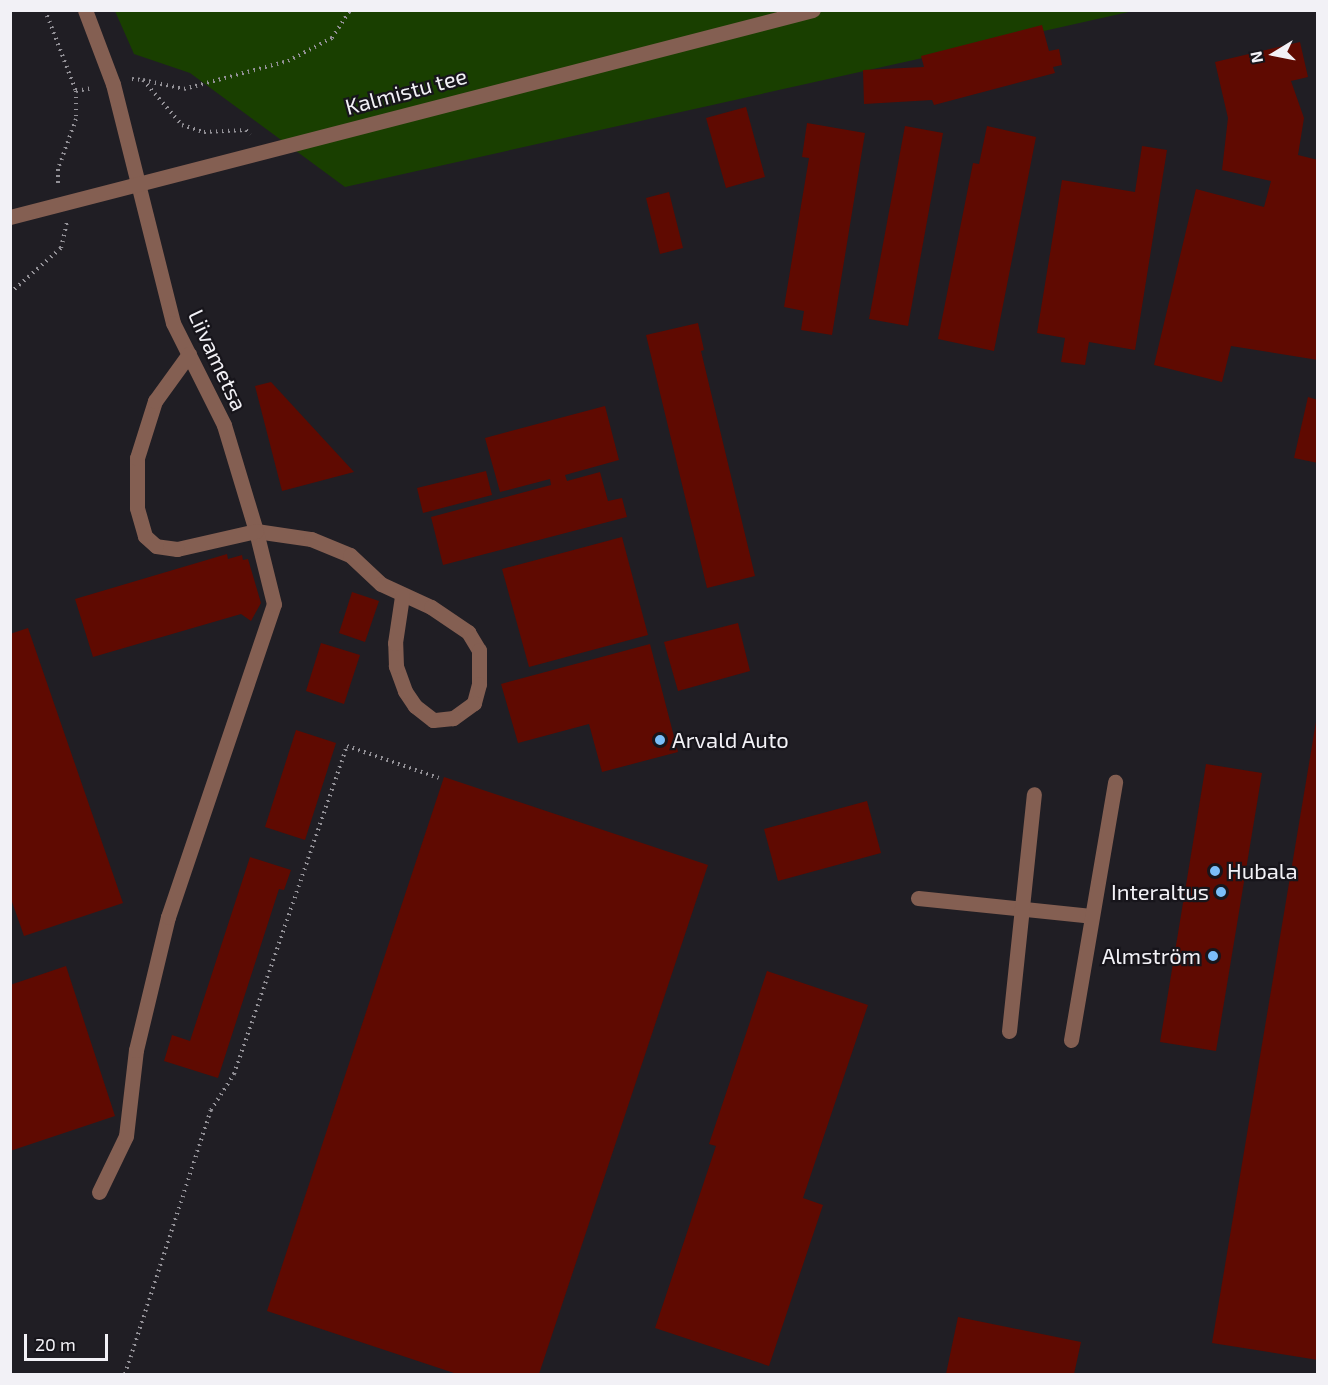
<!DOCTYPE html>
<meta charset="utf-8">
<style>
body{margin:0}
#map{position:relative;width:1328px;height:1385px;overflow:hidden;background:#201e24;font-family:"Exo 2",sans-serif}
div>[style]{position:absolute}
.green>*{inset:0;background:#193f00}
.building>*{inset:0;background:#5f0a01}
.path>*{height:4px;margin-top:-2px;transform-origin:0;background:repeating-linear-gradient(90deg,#939197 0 1.5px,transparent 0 6px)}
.minor>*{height:15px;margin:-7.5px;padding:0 7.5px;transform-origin:7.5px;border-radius:7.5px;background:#845f52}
.dots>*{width:16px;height:16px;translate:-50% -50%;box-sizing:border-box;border:3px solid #17151b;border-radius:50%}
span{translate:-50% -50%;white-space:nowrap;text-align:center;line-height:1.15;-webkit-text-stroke:4.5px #17151b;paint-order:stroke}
.street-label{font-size:22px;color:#f2f1f6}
.poi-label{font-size:22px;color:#f2f1f6}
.left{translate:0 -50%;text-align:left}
.right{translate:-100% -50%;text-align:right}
.frame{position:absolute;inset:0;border:12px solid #f2f1f6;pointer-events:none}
.north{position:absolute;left:1244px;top:24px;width:60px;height:60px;-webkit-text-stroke:4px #17151b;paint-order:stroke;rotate:260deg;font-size:16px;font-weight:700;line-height:24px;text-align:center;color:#f2f1f6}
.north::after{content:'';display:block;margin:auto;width:21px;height:27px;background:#f2f1f6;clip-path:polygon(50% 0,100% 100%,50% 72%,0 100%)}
.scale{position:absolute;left:24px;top:1334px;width:84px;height:27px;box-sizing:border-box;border:3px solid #f2f1f6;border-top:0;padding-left:8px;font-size:18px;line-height:21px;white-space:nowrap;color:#f2f1f6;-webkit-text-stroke:4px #17151b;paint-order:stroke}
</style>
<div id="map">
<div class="green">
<div style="clip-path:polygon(115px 11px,1133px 11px,345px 187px,190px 73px,134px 54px)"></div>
</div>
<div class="building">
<div style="clip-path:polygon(1042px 25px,1049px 51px,1059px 49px,1062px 65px,1053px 67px,1055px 73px,934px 105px,932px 100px,864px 104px,863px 70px,924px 67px,921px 56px)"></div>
<div style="clip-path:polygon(1300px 42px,1308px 77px,1291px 81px,1304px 118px,1298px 155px,1318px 160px,1318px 360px,1231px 346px,1222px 382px,1154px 365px,1196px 189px,1264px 207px,1271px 181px,1222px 170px,1228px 118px,1215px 62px)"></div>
<div style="clip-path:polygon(746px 107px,765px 177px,726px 188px,706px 118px)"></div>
<div style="clip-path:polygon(807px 123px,865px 133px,832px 335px,801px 330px,804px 311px,784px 307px,809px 158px,802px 157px)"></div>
<div style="clip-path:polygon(905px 126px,943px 133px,908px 326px,869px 319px)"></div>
<div style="clip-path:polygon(987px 126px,1036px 137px,994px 351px,938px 339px,973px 163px,979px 164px)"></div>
<div style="clip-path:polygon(1142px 146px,1167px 150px,1135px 350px,1089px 342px,1085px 365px,1061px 362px,1065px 338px,1037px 333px,1062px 180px,1135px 192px)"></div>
<div style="clip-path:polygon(669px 192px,683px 248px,660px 254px,646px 198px)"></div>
<div style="clip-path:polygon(698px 323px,704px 350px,701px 351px,755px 576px,707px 588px,646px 335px)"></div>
<div style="clip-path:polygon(271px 382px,354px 472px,282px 491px,255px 386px)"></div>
<div style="clip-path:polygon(1308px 397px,1318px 400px,1318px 463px,1294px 458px)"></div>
<div style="clip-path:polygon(605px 406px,619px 460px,565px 475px,567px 481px,600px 472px,608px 501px,622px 498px,627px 517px,443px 565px,431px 517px,551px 485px,550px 479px,500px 492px,485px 438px)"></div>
<div style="clip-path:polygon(486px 471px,492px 495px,423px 513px,417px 488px)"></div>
<div style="clip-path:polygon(622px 537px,648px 635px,529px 667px,502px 569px)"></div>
<div style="clip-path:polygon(227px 554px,228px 559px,242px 555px,243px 560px,248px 559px,261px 603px,251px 621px,241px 614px,93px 657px,75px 599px)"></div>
<div style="clip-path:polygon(352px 592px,379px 601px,365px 642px,339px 633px)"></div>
<div style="clip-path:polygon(738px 623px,750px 671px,678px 691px,664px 642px)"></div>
<div style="clip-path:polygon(28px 628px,123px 903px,24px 936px,10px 896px,10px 634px)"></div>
<div style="clip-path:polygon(321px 643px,360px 655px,344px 704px,306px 691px)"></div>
<div style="clip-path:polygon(650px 644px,678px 752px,602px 772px,589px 724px,518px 743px,501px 684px)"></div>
<div style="clip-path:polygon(1316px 722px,1318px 722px,1318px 1360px,1212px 1343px)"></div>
<div style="clip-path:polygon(296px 730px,336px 743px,305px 840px,265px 827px)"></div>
<div style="clip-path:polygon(1206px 764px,1262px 773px,1216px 1051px,1160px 1042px)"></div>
<div style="clip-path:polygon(444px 777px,708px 865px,539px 1374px,457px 1374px,267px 1311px)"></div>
<div style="clip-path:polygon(867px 801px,881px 853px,778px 881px,764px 829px)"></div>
<div style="clip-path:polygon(250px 857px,291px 870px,284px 890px,279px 889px,218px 1078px,164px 1061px,172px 1035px,190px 1041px)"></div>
<div style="clip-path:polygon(66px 966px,115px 1116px,10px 1151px,10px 985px)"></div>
<div style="clip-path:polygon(767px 971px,868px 1005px,803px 1198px,823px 1205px,769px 1366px,655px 1328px,716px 1146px,709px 1144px)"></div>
<div style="clip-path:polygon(958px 1317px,1081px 1342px,1074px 1374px,946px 1374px)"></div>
</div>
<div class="path">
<div style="left:45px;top:10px;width:87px;rotate:69.1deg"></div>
<div style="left:76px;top:91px;width:28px;rotate:90deg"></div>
<div style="left:76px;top:119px;width:53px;rotate:109.8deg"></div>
<div style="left:58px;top:169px;width:15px;rotate:90deg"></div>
<div style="left:132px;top:79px;width:11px;rotate:5deg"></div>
<div style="left:143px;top:80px;width:60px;rotate:49.1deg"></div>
<div style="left:182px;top:125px;width:23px;rotate:18deg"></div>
<div style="left:204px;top:132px;width:42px;rotate:-2.7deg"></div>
<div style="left:246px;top:130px;width:6px;rotate:51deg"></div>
<div style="left:143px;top:80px;width:42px;rotate:12.4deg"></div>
<div style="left:184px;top:89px;width:108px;rotate:-15.1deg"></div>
<div style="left:288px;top:61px;width:50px;rotate:-27.6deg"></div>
<div style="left:332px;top:38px;width:33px;rotate:-57deg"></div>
<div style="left:76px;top:91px;width:17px;rotate:-10deg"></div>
<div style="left:10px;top:293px;width:68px;rotate:-41.4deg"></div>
<div style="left:61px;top:248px;width:26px;rotate:-77deg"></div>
<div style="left:125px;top:1374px;width:278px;rotate:-72deg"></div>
<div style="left:211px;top:1110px;width:43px;rotate:-57.4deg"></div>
<div style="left:234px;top:1074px;width:347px;rotate:-71deg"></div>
<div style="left:347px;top:746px;width:97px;rotate:19.2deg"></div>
</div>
<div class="minor">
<div style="left:85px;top:10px;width:79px;rotate:69.3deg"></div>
<div style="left:113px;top:84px;width:246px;rotate:75.9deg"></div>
<div style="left:173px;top:323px;width:114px;rotate:63.4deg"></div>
<div style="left:224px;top:425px;width:111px;rotate:73.2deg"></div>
<div style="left:256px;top:531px;width:56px;rotate:8.3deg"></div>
<div style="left:311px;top:539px;width:42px;rotate:22.3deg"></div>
<div style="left:350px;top:555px;width:42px;rotate:43.1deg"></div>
<div style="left:381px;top:584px;width:55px;rotate:24.7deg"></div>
<div style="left:431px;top:607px;width:45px;rotate:34deg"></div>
<div style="left:468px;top:632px;width:21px;rotate:59deg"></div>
<div style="left:479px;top:650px;width:34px;rotate:90deg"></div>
<div style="left:479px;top:684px;width:20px;rotate:105deg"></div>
<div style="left:474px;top:703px;width:26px;rotate:144deg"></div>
<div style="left:453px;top:718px;width:20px;rotate:174deg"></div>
<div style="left:433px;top:720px;width:23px;rotate:-142deg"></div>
<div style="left:415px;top:706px;width:18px;rotate:-124deg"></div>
<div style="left:405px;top:691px;width:27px;rotate:-110deg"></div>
<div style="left:396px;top:666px;width:23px;rotate:-92deg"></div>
<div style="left:395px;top:643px;width:48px;rotate:-81.5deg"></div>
<div style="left:10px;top:217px;width:829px;rotate:-14.46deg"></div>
<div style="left:918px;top:898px;width:174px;rotate:5.9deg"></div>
<div style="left:1009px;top:1031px;width:238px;rotate:-84deg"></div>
<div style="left:1071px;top:1040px;width:262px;rotate:-80.3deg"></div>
<div style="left:99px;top:1192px;width:62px;rotate:-64.3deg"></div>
<div style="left:126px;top:1136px;width:87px;rotate:-83.4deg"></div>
<div style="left:136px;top:1050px;width:137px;rotate:-76.5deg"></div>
<div style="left:168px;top:917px;width:330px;rotate:-71.3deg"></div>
<div style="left:274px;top:604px;width:75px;rotate:-103.9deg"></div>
<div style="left:256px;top:531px;width:81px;rotate:167.2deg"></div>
<div style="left:177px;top:549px;width:21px;rotate:-172deg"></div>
<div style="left:156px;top:546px;width:15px;rotate:-138deg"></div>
<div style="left:145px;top:536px;width:29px;rotate:-106deg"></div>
<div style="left:137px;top:508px;width:50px;rotate:-90deg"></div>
<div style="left:137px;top:458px;width:60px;rotate:-72.5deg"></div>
<div style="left:155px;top:401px;width:58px;rotate:-54.1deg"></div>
</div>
<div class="dots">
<div style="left:660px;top:740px;background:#7bbef9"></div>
<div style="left:1215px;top:871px;background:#7bbef9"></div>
<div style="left:1221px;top:892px;background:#7bbef9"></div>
<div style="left:1213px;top:956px;background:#7bbef9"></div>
</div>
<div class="street-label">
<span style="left:406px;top:91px;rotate:-15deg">Kalmistu tee</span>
<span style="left:218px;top:360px;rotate:65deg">Liivametsa</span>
</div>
<div class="poi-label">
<span class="left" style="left:672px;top:740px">Arvald Auto</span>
<span class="left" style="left:1227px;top:871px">Hubala</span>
<span class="right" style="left:1209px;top:892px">Interaltus</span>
<span class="right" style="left:1201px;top:956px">Almström</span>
</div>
<div class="frame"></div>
<div class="north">N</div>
<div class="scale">20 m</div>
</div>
